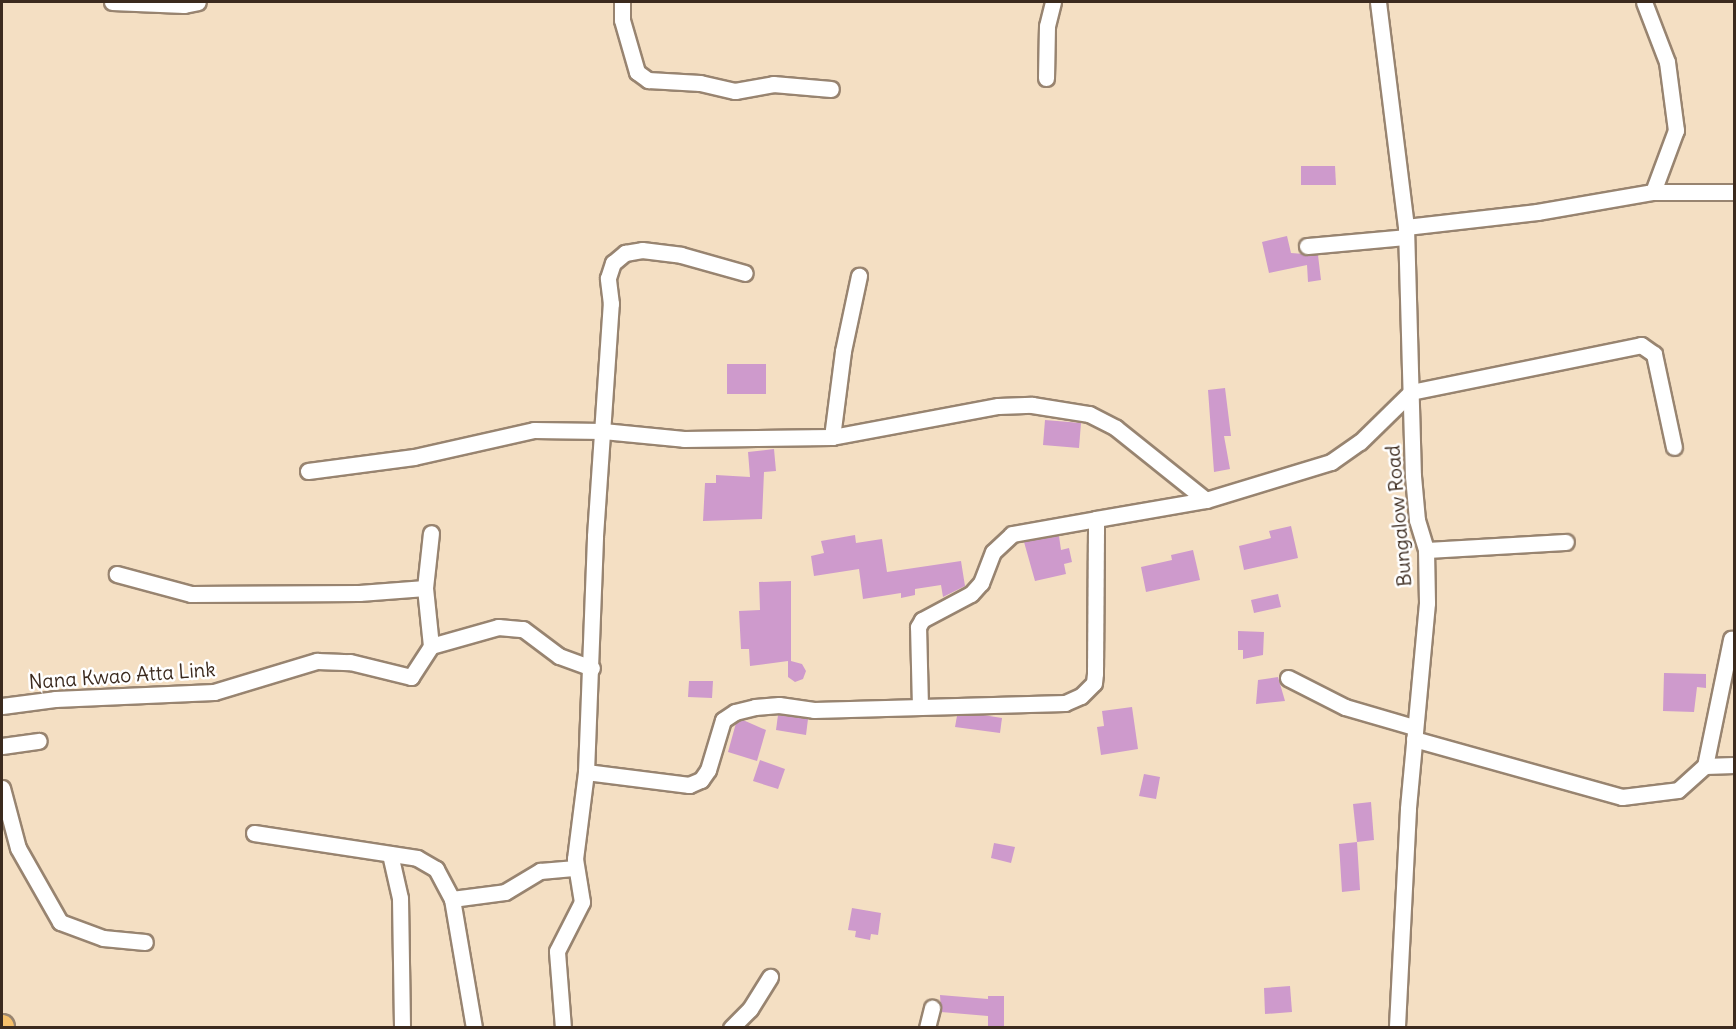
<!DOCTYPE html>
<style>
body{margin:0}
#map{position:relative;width:1736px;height:1029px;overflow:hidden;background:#f4dfc3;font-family:Delius,sans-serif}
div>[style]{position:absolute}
.building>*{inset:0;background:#ce9acc}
.roads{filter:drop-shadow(2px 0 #988470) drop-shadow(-2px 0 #988470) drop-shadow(0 2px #988470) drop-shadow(0 -2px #988470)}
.street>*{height:15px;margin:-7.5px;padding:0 7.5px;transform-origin:7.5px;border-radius:7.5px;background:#fff}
.primary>*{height:24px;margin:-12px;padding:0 12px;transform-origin:12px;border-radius:12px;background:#f6c06b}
span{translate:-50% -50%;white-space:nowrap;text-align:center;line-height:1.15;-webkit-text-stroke:5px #fff;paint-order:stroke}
.street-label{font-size:20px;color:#3b2a1e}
.frame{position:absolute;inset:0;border:3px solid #3b2a1e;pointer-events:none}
</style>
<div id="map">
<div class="building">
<div style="clip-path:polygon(1301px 166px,1335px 166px,1336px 185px,1301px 185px)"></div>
<div style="clip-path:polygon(1287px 236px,1291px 253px,1318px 255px,1321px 280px,1308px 282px,1307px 265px,1269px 273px,1262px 242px)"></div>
<div style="clip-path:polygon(727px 364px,766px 364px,766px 394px,727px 394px)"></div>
<div style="clip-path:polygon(1225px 388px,1231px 436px,1224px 436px,1230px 469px,1214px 472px,1208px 390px)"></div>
<div style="clip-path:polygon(1045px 420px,1081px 423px,1079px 448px,1043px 445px)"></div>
<div style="clip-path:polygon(774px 449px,776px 471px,764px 472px,762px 519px,703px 521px,705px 483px,716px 483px,716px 475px,750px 477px,748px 452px)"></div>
<div style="clip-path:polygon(1291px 526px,1298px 558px,1244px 570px,1239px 546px,1271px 538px,1269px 531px)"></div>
<div style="clip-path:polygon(855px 535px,856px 543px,882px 539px,887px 572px,961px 561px,965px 586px,943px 597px,941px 585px,915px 589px,915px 595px,901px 598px,901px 593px,863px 599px,859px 569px,814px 576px,811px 556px,824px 553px,821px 541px)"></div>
<div style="clip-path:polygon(1059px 536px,1061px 550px,1069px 548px,1072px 562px,1064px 564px,1066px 574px,1035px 581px,1024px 542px)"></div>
<div style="clip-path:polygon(1193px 550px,1200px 580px,1146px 592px,1141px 567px,1172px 560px,1171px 555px)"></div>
<div style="clip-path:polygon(791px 581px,791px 661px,802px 664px,806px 671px,803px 679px,795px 682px,788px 677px,788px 661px,750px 666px,749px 649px,741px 649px,739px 611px,760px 610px,759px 582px)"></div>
<div style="clip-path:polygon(1278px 594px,1281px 607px,1254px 613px,1251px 600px)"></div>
<div style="clip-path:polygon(1238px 631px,1264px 632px,1263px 655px,1243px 659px,1243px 650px,1238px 650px)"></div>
<div style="clip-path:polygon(1664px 673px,1706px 674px,1706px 688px,1697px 687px,1694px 712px,1663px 711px)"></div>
<div style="clip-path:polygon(1278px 677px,1285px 701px,1256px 704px,1258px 680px)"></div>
<div style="clip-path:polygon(689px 681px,713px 681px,712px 698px,688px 697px)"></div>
<div style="clip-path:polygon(1132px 707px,1138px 749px,1101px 755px,1097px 727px,1104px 726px,1102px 711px)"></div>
<div style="clip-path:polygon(778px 715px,808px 719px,806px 735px,776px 730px)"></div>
<div style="clip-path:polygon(983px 715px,1002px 718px,1000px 733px,955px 727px,957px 716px)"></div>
<div style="clip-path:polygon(743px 720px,766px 730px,757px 761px,728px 752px,736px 723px)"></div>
<div style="clip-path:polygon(760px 760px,785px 769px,778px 789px,753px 781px)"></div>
<div style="clip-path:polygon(1144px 774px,1160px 777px,1156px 799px,1139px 796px)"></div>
<div style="clip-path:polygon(1371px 802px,1374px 840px,1357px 842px,1353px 804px)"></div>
<div style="clip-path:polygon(1357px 842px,1360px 890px,1342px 892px,1339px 844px)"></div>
<div style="clip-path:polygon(994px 843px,1015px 847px,1011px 863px,991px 858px)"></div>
<div style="clip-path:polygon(852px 908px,881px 913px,878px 935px,871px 934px,870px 940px,855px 937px,856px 931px,848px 930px)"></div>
<div style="clip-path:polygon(1290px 986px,1292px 1012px,1265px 1014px,1264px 988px)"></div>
<div style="clip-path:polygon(940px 995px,988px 999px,988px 996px,1004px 996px,1004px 1028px,988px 1028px,988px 1016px,941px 1012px)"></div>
</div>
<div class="roads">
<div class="street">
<div style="left:112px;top:2px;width:72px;rotate:2.4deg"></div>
<div style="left:184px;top:5px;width:14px;rotate:-12deg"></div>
<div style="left:622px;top:2px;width:18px;rotate:90deg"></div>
<div style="left:622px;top:20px;width:54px;rotate:73.9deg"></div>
<div style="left:637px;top:72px;width:14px;rotate:36deg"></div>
<div style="left:648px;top:80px;width:52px;rotate:3.3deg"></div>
<div style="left:700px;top:83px;width:36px;rotate:13deg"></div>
<div style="left:735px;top:91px;width:39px;rotate:-10deg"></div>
<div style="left:773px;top:84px;width:58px;rotate:4.9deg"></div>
<div style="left:1378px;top:2px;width:227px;rotate:82.9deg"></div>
<div style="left:1406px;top:227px;width:249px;rotate:88.4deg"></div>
<div style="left:1413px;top:476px;width:44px;rotate:84.8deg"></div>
<div style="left:1417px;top:520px;width:31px;rotate:73deg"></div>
<div style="left:1426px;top:550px;width:53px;rotate:88.9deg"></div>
<div style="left:1427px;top:603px;width:207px;rotate:95.3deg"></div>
<div style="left:1408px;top:809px;width:219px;rotate:92.9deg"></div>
<div style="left:1644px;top:2px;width:64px;rotate:69deg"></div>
<div style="left:1667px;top:62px;width:69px;rotate:82.5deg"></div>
<div style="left:1676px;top:130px;width:66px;rotate:110.4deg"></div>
<div style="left:1046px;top:78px;width:52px;rotate:-88.9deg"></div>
<div style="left:1047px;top:26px;width:25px;rotate:-76deg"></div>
<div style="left:1406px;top:227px;width:132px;rotate:-6.5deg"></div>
<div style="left:1537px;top:212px;width:118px;rotate:-9.8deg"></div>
<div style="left:1653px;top:192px;width:81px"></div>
<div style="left:1307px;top:246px;width:99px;rotate:-5.2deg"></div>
<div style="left:832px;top:437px;width:87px;rotate:-82.7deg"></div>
<div style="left:843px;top:351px;width:77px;rotate:-78deg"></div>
<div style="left:308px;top:471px;width:107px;rotate:-7.5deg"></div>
<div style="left:414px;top:457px;width:123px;rotate:-12.7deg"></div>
<div style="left:534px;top:430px;width:69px;rotate:0.8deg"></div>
<div style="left:603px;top:431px;width:81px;rotate:5.6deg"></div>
<div style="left:684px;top:439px;width:148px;rotate:-0.8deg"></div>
<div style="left:832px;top:437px;width:169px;rotate:-10.6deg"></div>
<div style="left:998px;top:406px;width:34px;rotate:-2deg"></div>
<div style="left:1032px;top:405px;width:58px;rotate:9deg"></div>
<div style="left:1089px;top:414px;width:30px;rotate:27deg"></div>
<div style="left:1116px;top:428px;width:115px;rotate:38.7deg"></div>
<div style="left:1426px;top:550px;width:140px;rotate:-3.3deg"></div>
<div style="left:425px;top:588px;width:55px;rotate:-83.8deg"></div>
<div style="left:431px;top:646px;width:70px;rotate:-15.8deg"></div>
<div style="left:498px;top:627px;width:25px;rotate:5deg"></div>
<div style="left:523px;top:629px;width:45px;rotate:36.9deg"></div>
<div style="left:559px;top:656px;width:35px;rotate:20deg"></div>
<div style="left:1288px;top:678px;width:64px;rotate:27deg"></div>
<div style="left:1345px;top:707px;width:72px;rotate:16.2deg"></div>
<div style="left:2px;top:706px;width:53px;rotate:-7.5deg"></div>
<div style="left:55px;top:699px;width:159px;rotate:-2.5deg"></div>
<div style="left:214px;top:692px;width:108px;rotate:-16.8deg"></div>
<div style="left:317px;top:661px;width:33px;rotate:2deg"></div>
<div style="left:350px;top:662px;width:63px;rotate:13.8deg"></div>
<div style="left:411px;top:677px;width:37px;rotate:-57deg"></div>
<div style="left:431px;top:646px;width:58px;rotate:-95.9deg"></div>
<div style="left:425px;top:588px;width:66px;rotate:175.7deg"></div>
<div style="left:359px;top:593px;width:168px;rotate:179.7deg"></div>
<div style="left:191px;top:594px;width:77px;rotate:-164.9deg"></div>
<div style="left:920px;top:707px;width:80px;rotate:-91.4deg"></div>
<div style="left:918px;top:627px;width:8px;rotate:-60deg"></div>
<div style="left:922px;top:620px;width:55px;rotate:-28deg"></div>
<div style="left:971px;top:594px;width:15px;rotate:-48deg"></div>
<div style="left:981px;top:583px;width:33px;rotate:-69deg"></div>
<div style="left:993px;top:552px;width:26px;rotate:-43deg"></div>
<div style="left:1012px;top:534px;width:85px;rotate:-10.1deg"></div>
<div style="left:1414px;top:739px;width:216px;rotate:15.6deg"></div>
<div style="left:1622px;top:797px;width:56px;rotate:-7.1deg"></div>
<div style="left:1678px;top:790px;width:36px;rotate:-42deg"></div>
<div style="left:1705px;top:766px;width:130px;rotate:-78.4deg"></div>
<div style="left:2px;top:746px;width:37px;rotate:-8deg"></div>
<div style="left:1705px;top:766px;width:29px;rotate:-2deg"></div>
<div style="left:586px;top:772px;width:104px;rotate:7.2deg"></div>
<div style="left:689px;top:785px;width:13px;rotate:-23deg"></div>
<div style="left:701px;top:780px;width:12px;rotate:-55deg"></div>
<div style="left:708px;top:770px;width:52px;rotate:-73.3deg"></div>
<div style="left:723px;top:720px;width:14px;rotate:-34deg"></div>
<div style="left:735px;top:712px;width:21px;rotate:-14deg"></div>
<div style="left:755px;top:707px;width:24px;rotate:-5deg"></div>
<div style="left:779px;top:705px;width:35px;rotate:8deg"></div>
<div style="left:814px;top:710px;width:251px;rotate:-1.6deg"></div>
<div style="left:1065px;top:703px;width:17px;rotate:-24deg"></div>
<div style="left:1081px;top:696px;width:18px;rotate:-45deg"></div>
<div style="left:1094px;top:683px;width:10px;rotate:-84deg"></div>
<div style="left:1095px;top:673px;width:154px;rotate:-89.6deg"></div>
<div style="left:1096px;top:519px;width:112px;rotate:-9.8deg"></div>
<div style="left:1206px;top:500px;width:131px;rotate:-16.9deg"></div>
<div style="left:1331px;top:462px;width:35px;rotate:-35deg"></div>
<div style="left:1360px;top:442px;width:71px;rotate:-44.4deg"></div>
<div style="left:1411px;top:392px;width:235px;rotate:-11.5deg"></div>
<div style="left:1641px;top:345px;width:16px;rotate:35deg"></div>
<div style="left:1654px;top:354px;width:95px;rotate:77.9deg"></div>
<div style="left:2px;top:788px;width:62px;rotate:75.1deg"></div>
<div style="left:18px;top:848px;width:85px;rotate:60.4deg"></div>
<div style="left:60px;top:922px;width:46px;rotate:20.4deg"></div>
<div style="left:103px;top:938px;width:42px;rotate:5.4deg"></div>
<div style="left:254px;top:833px;width:165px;rotate:8.7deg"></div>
<div style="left:417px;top:858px;width:22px;rotate:30deg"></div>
<div style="left:436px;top:869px;width:34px;rotate:62deg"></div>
<div style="left:452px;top:899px;width:131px;rotate:80.3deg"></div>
<div style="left:390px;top:854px;width:45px;rotate:77.2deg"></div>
<div style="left:400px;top:898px;width:130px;rotate:89.1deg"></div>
<div style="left:452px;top:899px;width:53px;rotate:-7.5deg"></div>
<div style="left:505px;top:892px;width:41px;rotate:-31deg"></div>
<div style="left:540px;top:871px;width:36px;rotate:-5deg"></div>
<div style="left:563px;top:1028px;width:77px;rotate:-94.5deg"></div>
<div style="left:557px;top:951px;width:55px;rotate:-63deg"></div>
<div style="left:582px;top:902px;width:44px;rotate:-99.2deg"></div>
<div style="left:575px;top:859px;width:88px;rotate:-82.8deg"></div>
<div style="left:586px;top:772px;width:236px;rotate:-87.8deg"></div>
<div style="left:595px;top:536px;width:233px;rotate:-86.1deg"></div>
<div style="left:611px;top:304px;width:26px;rotate:-97deg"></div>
<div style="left:608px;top:278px;width:16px;rotate:-72deg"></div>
<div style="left:613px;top:263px;width:16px;rotate:-40deg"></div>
<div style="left:625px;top:253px;width:17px;rotate:-10deg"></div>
<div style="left:642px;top:250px;width:39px;rotate:7deg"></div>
<div style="left:681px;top:255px;width:66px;rotate:15.7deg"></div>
<div style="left:731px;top:1028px;width:27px;rotate:-45deg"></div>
<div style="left:750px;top:1009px;width:38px;rotate:-58deg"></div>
<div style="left:927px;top:1028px;width:21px;rotate:-76deg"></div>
</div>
<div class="primary">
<div style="left:2px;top:1027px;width:1px;rotate:90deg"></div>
</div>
</div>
<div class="street-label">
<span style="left:1398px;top:516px;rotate:-95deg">Bungalow Road</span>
<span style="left:122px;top:675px;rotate:-4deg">Nana Kwao Atta Link</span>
</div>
<div class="frame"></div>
</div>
